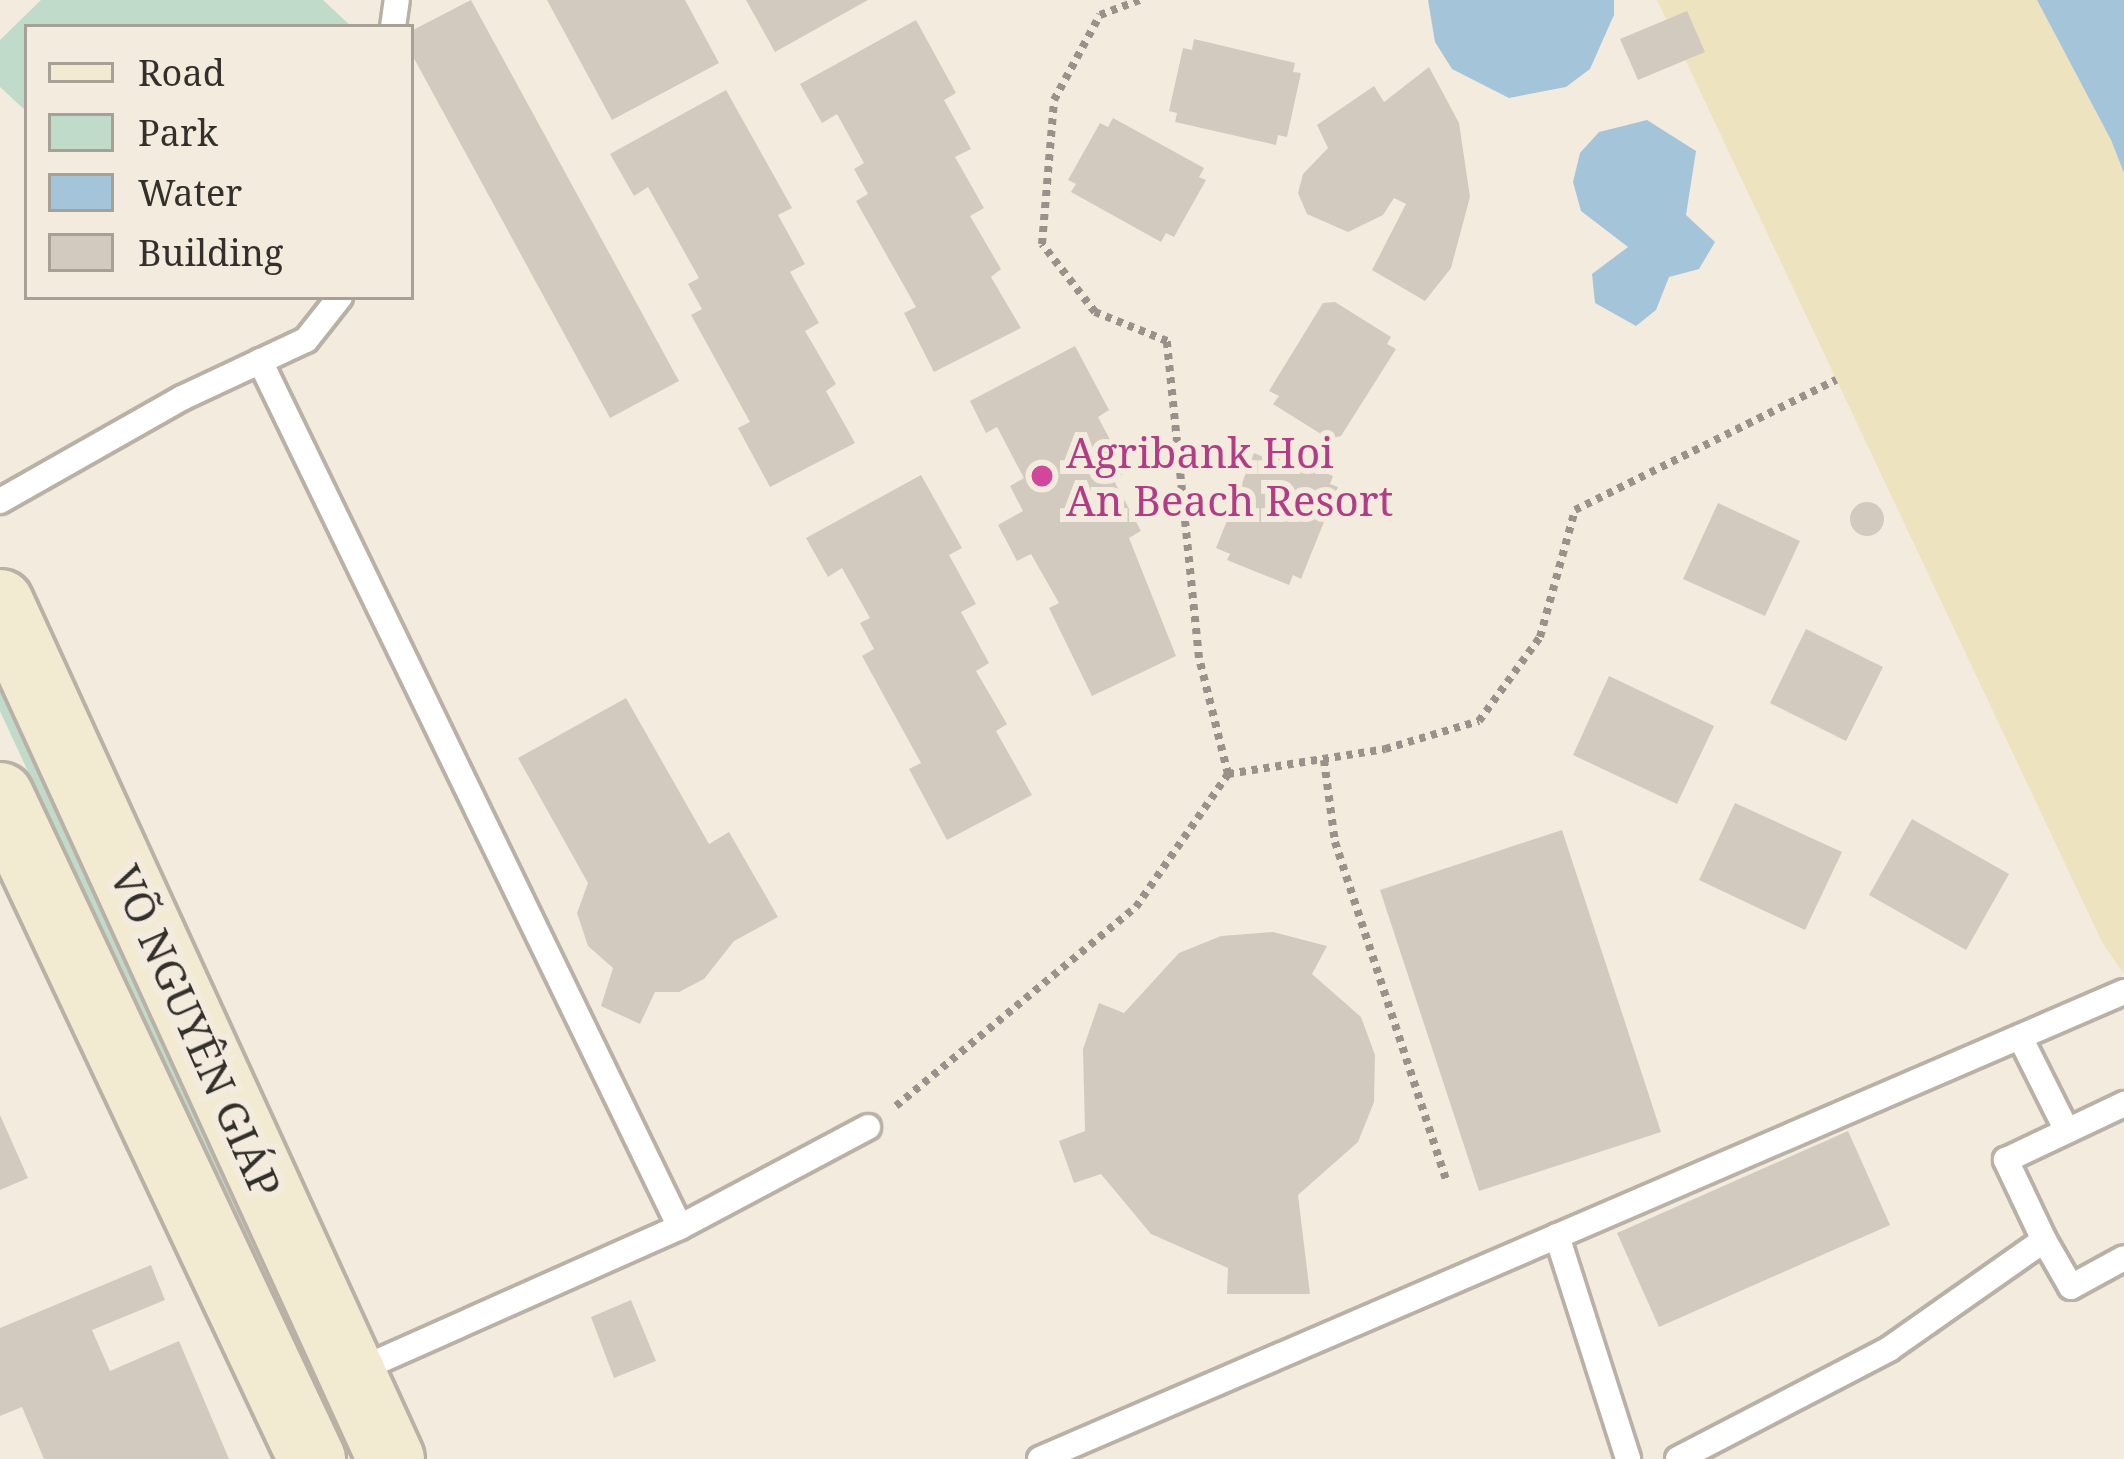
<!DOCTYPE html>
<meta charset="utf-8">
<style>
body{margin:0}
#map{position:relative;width:2124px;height:1459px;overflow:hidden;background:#f4ebdf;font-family:"Noto Serif",serif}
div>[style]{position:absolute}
.green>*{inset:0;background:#c1dbcb}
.sand>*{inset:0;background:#ede3be}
.water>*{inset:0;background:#a4c5d9}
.building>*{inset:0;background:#d3cabf}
.round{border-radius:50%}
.path>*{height:8px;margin-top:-4px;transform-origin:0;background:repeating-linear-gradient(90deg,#98928a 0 6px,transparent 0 12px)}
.roads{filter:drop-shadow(3px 0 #bab1a6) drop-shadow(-3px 0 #bab1a6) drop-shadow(0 3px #bab1a6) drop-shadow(0 -3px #bab1a6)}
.lane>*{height:24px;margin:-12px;padding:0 12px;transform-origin:12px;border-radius:12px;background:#fff}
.secondary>*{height:66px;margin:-33px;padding:0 33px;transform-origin:33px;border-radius:33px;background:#f2ebd1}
.dots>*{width:33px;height:33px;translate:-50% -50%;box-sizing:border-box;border:6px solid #f4ebdf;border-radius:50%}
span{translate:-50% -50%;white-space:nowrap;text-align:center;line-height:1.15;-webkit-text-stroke:12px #f4ebdf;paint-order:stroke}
.hotel-label{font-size:42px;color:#b23c85}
.left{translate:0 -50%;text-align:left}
.street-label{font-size:42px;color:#33302c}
.legend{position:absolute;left:24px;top:24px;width:390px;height:276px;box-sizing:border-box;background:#f4ebdf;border:3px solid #a7a097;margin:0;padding:15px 21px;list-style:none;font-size:36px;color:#33302c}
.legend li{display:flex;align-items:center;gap:24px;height:60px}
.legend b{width:60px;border:3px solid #a7a097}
</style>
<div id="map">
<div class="green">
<div style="clip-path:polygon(41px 0,323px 0,352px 27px,27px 27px,27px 112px,0 87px,0 40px)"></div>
<div style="clip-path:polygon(0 682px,276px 1279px,265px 1286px,0 711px)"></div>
</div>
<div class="sand">
<div style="clip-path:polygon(1657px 0,2037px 0,2111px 140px,2124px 173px,2124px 974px,2103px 944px)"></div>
</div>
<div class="water">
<div style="clip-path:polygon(1428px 0,1614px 0,1614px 15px,1590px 69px,1566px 87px,1509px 98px,1452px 69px,1435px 42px)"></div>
<div style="clip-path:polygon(2037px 0,2124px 0,2124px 173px,2111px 140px)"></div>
<div style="clip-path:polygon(1647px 120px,1696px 151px,1686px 215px,1715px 242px,1699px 269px,1669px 277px,1656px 310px,1636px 326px,1595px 303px,1592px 274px,1628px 247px,1581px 211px,1573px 182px,1580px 153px,1599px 132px)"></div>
</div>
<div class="building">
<div style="clip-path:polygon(471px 0,679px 381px,610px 418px,411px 53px,411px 31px)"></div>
<div style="clip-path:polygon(547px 0,685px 0,719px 63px,612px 120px)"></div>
<div style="clip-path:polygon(746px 0,868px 0,775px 52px)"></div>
<div style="clip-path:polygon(1687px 11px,1705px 52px,1638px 80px,1620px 39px)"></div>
<div style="clip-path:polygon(916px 20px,956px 93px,944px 100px,971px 149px,955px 157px,984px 208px,970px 216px,1001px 269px,991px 277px,1021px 328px,934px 372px,904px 313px,916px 307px,856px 201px,868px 194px,854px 169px,864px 163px,837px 114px,822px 123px,800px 84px)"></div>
<div style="clip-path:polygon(1194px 39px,1295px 63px,1293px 72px,1301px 73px,1287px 137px,1278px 135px,1276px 145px,1175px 122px,1177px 113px,1169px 111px,1183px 48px,1192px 50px)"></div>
<div style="clip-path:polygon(1429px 67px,1459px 123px,1470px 197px,1451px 268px,1425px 301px,1372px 270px,1406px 204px,1394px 198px,1383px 215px,1348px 232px,1307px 214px,1298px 193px,1303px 174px,1328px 148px,1317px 125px,1374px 86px,1384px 102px)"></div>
<div style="clip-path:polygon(726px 90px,792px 208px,778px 215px,805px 264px,790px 272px,819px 323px,805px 331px,836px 384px,826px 391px,855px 443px,770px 487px,738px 428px,750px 422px,691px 315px,702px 309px,688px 284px,699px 278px,648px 187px,634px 196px,610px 154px)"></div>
<div style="clip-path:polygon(1113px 118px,1204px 168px,1199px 177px,1206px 180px,1174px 237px,1166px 233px,1161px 242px,1071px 192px,1076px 184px,1068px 180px,1100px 123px,1108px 127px)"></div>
<div style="clip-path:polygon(1335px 302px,1391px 337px,1387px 344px,1396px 349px,1341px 436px,1329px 439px,1273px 404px,1279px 396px,1269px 391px,1323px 303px)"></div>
<div style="clip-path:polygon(1075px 346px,1109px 410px,1098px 417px,1127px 472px,1113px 479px,1141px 531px,1129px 538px,1176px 656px,1092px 696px,1049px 608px,1059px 603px,1031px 554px,1017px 561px,998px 525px,1023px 511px,1010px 486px,1024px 478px,997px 427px,986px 433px,970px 401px)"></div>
<div style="clip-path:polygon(1272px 450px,1333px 476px,1330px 484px,1338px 487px,1301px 579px,1293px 575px,1289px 585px,1227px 560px,1230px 554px,1216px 548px,1254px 453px,1268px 459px)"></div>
<div style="clip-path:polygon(921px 475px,962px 548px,949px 555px,976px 604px,961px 612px,989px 663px,976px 671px,1007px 724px,996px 731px,1032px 795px,947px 840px,909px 769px,921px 763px,862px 656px,874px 649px,860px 623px,870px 618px,842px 568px,828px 577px,806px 538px)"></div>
<div class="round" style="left:1850px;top:502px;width:34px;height:34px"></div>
<div style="clip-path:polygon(1718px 503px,1800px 541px,1765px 616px,1683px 579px)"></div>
<div style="clip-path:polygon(1806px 629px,1883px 667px,1846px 741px,1770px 703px)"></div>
<div style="clip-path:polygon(1609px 676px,1714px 726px,1677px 804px,1573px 755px)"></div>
<div style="clip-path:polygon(626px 698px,709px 844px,729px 832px,778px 917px,734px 941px,704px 979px,679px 992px,655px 992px,640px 1024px,601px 1006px,613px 968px,588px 946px,577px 913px,588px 883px,518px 758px)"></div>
<div style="clip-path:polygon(1735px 803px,1842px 852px,1805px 930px,1699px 880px)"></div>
<div style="clip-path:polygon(1912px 819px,2009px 874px,1966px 950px,1869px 895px)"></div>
<div style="clip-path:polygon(1562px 830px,1661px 1132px,1479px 1191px,1380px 890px)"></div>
<div style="clip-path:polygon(1273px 932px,1327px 946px,1312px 974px,1361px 1017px,1375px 1055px,1374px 1102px,1358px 1142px,1298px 1195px,1310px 1294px,1227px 1294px,1228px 1268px,1151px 1234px,1101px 1174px,1074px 1183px,1059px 1141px,1085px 1131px,1083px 1049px,1099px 1003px,1124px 1013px,1179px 953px,1221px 936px)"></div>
<div style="clip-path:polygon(0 1115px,28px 1178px,0 1190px)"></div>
<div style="clip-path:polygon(1848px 1131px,1890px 1225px,1659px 1327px,1617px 1233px)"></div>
<div style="clip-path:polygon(151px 1265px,165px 1300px,92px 1330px,110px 1371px,179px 1341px,229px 1459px,44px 1459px,22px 1407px,0 1416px,0 1328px)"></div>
<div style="clip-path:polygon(631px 1300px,656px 1361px,614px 1378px,591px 1317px)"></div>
</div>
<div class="path">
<div style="left:1324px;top:760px;width:83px;rotate:82.4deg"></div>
<div style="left:1335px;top:842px;width:358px;rotate:71.8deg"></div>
<div style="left:1228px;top:774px;width:159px;rotate:-9deg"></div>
<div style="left:1385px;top:749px;width:98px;rotate:-16.6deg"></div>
<div style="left:1479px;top:721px;width:104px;rotate:-54deg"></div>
<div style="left:1540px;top:637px;width:132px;rotate:-74.6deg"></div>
<div style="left:1575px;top:510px;width:292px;rotate:-26.5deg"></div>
<div style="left:896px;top:1106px;width:312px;rotate:-39.7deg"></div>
<div style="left:1136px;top:907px;width:162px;rotate:-55.3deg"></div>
<div style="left:1228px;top:774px;width:120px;rotate:-104deg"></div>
<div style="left:1199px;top:658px;width:319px;rotate:-95.8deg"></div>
<div style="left:1167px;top:341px;width:78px;rotate:-158.1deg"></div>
<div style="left:1095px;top:312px;width:86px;rotate:-127.9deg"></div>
<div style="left:1042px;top:244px;width:144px;rotate:-85.2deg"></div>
<div style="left:1054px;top:100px;width:97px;rotate:-61.6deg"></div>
<div style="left:1100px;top:15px;width:43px;rotate:-20.6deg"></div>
</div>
<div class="roads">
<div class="lane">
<div style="left:393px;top:27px;width:27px;rotate:-82deg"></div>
<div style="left:260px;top:361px;width:962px;rotate:64.13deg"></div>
<div style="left:680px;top:1227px;width:355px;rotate:156deg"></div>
<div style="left:0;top:501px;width:209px;rotate:-29.5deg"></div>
<div style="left:182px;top:398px;width:137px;rotate:-25.1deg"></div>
<div style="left:306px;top:340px;width:55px;rotate:-51.7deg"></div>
<div style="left:2020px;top:1037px;width:103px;rotate:63.4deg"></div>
<div style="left:680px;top:1227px;width:213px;rotate:-28deg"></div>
<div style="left:1557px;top:1236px;width:234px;rotate:72.3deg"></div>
<div style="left:2044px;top:1240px;width:89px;rotate:-115.4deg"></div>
<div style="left:2006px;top:1160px;width:131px;rotate:-25.4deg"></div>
<div style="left:1040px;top:1459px;width:1180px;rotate:-23.31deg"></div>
<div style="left:1678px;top:1459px;width:238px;rotate:-27.5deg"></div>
<div style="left:1889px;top:1349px;width:189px;rotate:-35.1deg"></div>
<div style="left:2044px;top:1240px;width:54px;rotate:60.1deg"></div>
<div style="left:2071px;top:1287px;width:60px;rotate:-28.7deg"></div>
</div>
<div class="secondary">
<div style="left:0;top:603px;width:941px;rotate:65.45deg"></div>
<div style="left:0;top:796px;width:733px;rotate:64.8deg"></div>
</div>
</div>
<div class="dots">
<div style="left:1042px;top:476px;background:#d1479c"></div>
</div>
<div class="hotel-label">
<span class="left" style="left:1066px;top:476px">Agribank Hoi<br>An Beach Resort</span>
</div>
<div class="street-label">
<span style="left:196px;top:1031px;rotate:66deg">VÕ NGUYÊN GIÁP</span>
</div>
<ul class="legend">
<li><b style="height:15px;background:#f2ebd1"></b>Road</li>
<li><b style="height:33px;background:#c1dbcb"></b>Park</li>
<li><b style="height:33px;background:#a4c5d9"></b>Water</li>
<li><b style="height:33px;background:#d3cabf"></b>Building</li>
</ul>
</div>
